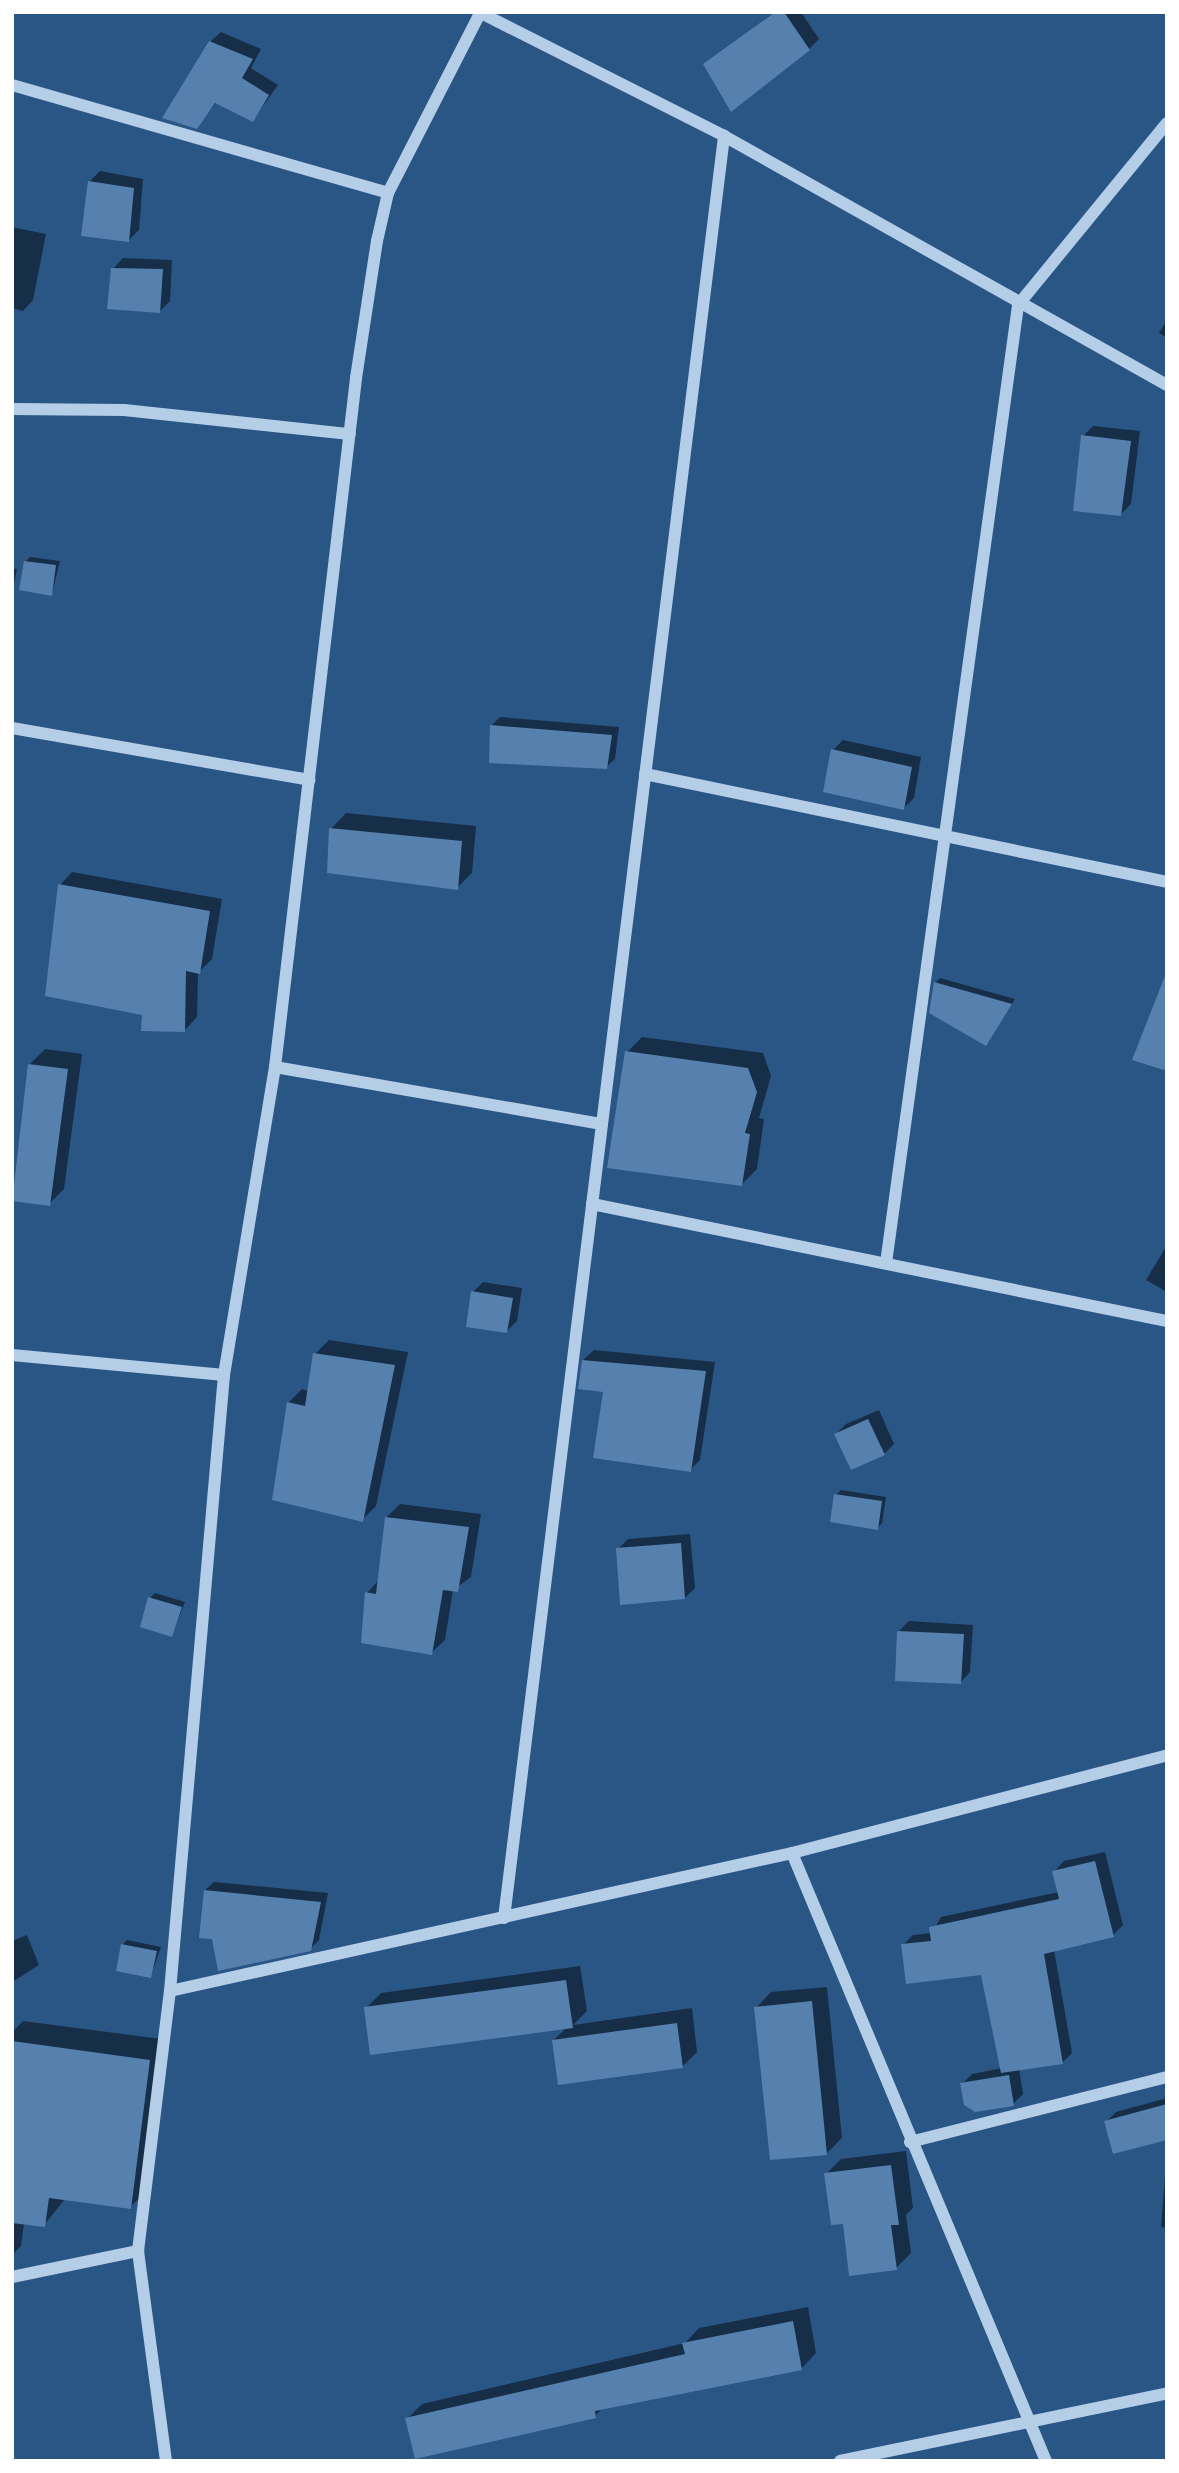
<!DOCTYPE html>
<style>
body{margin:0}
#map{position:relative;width:1179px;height:2473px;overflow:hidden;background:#2a5686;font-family:"PT Sans Narrow",sans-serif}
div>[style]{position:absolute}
.shadow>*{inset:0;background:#0007}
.building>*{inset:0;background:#5681af}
.minor>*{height:12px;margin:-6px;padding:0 6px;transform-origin:6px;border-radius:6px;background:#b5cee8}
span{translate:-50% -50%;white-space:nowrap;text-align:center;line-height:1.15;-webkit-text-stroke:5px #2a5686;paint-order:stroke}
.frame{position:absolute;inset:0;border:14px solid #fff;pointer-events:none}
</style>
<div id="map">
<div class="shadow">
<div style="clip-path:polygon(774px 12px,801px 12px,819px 39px,809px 49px,706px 64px)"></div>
<div style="clip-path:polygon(221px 32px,261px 49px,251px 68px,278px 85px,253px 120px,217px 102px,196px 127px,210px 42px)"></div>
<div style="clip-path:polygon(100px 171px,143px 179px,139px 230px,129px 240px,90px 181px)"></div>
<div style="clip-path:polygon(12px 227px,46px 234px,33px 300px,23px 311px,12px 308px)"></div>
<div style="clip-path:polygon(123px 258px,172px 260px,170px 301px,160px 311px,113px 269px)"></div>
<div style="clip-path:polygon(1167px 320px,1167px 338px,1159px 333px)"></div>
<div style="clip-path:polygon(1093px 426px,1140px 431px,1131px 504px,1121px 514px,1083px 436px)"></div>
<div style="clip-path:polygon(30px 557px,60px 561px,52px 594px,25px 562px)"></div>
<div style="clip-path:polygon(12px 569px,17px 569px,12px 594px)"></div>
<div style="clip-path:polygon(500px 717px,619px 727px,615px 759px,606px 767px,492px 725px)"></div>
<div style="clip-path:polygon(843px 740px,921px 757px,914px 798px,904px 808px,833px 750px)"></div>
<div style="clip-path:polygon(346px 813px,476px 826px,472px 873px,457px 888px,331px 829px)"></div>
<div style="clip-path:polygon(72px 872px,222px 899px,212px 959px,198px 973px,197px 1017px,185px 1030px,143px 1014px,60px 885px)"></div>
<div style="clip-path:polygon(940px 978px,1015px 999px,986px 1044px,935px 983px)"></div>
<div style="clip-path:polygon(642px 1037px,763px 1053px,771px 1076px,759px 1118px,764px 1119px,757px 1169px,742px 1184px,627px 1052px)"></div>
<div style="clip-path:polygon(45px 1049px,82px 1054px,64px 1189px,49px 1204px,12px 1199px,29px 1065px)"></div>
<div style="clip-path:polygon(1167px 1245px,1167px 1292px,1146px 1280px)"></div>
<div style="clip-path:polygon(483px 1282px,522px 1288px,517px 1321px,507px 1331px,473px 1292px)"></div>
<div style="clip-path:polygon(329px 1340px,408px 1352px,376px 1506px,362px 1520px,288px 1403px,302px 1389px,309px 1391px,315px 1354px)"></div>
<div style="clip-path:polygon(594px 1350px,715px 1362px,700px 1460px,690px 1470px,605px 1391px,583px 1360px)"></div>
<div style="clip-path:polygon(879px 1410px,894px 1444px,884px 1454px,836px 1434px,846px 1424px)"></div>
<div style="clip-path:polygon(841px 1490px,886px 1497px,882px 1523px,878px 1528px,836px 1495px)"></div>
<div style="clip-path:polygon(400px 1504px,481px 1514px,471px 1577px,453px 1590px,445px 1640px,431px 1653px,367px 1593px,379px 1580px,386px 1518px)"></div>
<div style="clip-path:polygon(690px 1534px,695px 1588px,685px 1598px,618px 1549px,628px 1539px)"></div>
<div style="clip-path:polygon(155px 1593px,185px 1602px,172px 1635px,150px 1598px)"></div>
<div style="clip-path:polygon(909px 1621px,973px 1625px,970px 1672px,960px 1683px,899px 1631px)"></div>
<div style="clip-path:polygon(1105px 1852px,1123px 1925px,1113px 1935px,1054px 1950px,1072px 2053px,1062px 2063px,1019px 2069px,1023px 2094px,1013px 2104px,962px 2084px,972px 2074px,1002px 2068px,983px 1973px,903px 1945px,913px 1935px,932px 1933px,941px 1917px,1059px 1892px,1054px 1872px,1064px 1861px)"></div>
<div style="clip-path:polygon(214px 1882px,328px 1893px,319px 1940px,310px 1949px,205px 1890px)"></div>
<div style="clip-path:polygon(27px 1935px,39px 1965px,12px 1982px,12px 1941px)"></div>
<div style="clip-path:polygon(127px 1940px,161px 1947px,151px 1976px,122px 1945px)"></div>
<div style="clip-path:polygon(580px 1966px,587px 2011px,573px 2025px,692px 2008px,697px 2052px,682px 2067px,554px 2040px,567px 2027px,366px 2008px,381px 1993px)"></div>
<div style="clip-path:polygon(827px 1987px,842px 2138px,827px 2153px,756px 2008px,771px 1992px)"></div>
<div style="clip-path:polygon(23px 2021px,169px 2040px,150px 2188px,130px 2207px,65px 2199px,44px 2225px,24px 2223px,21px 2246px,12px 2255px,12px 2032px)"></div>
<div style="clip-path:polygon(1167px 2098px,1167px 2138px,1106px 2122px,1116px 2112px)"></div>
<div style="clip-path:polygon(906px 2151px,913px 2208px,906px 2215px,911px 2253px,896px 2268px,844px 2222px,826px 2174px,841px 2159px)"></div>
<div style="clip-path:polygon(1167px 2151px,1167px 2228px,1161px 2227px)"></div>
<div style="clip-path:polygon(808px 2307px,816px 2353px,801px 2369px,604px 2407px,595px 2416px,407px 2419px,422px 2404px,685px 2343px,699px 2328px)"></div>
</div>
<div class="building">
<div style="clip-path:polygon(775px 12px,784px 12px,810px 50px,731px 112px,703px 64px)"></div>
<div style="clip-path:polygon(209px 41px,253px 59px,242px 78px,269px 95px,253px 122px,215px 103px,197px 129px,162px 118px)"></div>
<div style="clip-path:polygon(88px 181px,134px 188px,129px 242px,81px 236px)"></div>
<div style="clip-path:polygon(111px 268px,163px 269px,160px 313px,107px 309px)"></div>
<div style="clip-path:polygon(1081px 435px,1131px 441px,1121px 516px,1073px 511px)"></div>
<div style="clip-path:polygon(24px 561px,56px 565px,52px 596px,19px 590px)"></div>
<div style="clip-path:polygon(490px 725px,612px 735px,607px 769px,489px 763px)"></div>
<div style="clip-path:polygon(831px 749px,912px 767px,904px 810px,823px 792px)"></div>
<div style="clip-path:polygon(329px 828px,462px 841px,458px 890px,327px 873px)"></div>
<div style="clip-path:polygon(58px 884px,210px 911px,200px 974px,186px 971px,185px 1032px,141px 1031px,142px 1015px,45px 996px)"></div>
<div style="clip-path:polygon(1165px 976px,1167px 976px,1167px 1071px,1132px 1060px)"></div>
<div style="clip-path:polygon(934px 982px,1012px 1004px,986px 1046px,929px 1013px)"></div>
<div style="clip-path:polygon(625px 1051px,748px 1068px,757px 1092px,745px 1133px,750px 1134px,742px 1186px,607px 1168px)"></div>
<div style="clip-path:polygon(28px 1064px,68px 1069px,50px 1206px,12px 1201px)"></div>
<div style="clip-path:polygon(471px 1291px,513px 1298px,507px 1333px,466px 1327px)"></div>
<div style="clip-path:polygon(313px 1353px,395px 1365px,363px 1522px,272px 1500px,287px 1402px,305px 1406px)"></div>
<div style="clip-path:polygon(582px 1360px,706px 1371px,691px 1472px,593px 1458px,603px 1392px,578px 1389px)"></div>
<div style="clip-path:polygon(868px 1419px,885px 1455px,851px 1470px,834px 1434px)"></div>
<div style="clip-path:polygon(834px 1494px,882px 1501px,878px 1530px,830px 1522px)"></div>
<div style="clip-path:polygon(385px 1517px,469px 1527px,458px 1592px,443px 1590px,432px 1655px,361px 1643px,365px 1592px,376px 1594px)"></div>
<div style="clip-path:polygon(681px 1543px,685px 1599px,620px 1605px,616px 1548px)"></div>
<div style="clip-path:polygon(148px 1597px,182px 1607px,172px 1637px,140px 1627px)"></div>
<div style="clip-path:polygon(897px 1631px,964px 1634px,961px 1684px,895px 1681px)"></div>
<div style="clip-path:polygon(1095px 1861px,1114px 1937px,1044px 1954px,1063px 2064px,1001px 2073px,981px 1975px,906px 1984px,901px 1944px,931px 1941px,929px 1927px,1059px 1899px,1052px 1871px)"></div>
<div style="clip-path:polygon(204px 1890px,321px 1902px,311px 1951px,218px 1971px,212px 1939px,199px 1938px)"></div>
<div style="clip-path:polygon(121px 1944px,157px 1951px,151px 1978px,116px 1971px)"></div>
<div style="clip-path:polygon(566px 1980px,573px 2028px,370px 2055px,364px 2007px)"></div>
<div style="clip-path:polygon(812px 2001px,827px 2155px,770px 2160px,754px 2007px)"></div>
<div style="clip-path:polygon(677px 2023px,683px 2068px,558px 2085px,552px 2040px)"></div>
<div style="clip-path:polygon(12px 2041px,150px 2060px,131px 2209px,49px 2198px,45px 2227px,12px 2223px)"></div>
<div style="clip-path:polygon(1009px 2075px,1014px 2106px,975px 2112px,964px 2105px,960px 2083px)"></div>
<div style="clip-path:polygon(1167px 2104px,1167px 2140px,1113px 2154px,1104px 2121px)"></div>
<div style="clip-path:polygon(891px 2165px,899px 2225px,891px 2225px,897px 2270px,849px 2276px,843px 2224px,831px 2225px,824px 2173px)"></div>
<div style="clip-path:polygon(793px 2321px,802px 2370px,595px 2411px,596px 2418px,415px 2459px,405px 2418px,685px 2354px,682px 2343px)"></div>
</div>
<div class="minor">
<div style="left:479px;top:12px;width:275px;rotate:26.8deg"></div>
<div style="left:724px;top:136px;width:508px;rotate:29.34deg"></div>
<div style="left:12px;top:85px;width:391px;rotate:16deg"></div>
<div style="left:12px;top:409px;width:112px;rotate:0.5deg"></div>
<div style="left:124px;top:410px;width:227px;rotate:6.1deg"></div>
<div style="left:12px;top:728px;width:302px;rotate:9.9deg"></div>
<div style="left:645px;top:774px;width:533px;rotate:11.69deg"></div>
<div style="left:275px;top:1067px;width:332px;rotate:9.9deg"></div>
<div style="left:592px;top:1204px;width:587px;rotate:11.5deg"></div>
<div style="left:886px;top:1263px;width:967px;rotate:-82.15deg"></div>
<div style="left:1018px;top:305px;width:235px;rotate:-50.7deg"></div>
<div style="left:12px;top:1355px;width:213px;rotate:5.4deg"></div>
<div style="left:792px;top:1853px;width:659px;rotate:67.33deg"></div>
<div style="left:504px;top:1918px;width:1796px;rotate:-82.96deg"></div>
<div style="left:170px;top:1991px;width:637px;rotate:-12.51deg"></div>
<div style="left:792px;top:1853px;width:388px;rotate:-14.6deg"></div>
<div style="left:910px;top:2142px;width:265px;rotate:-14.2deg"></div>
<div style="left:12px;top:2277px;width:129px;rotate:-11.7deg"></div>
<div style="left:166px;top:2461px;width:212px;rotate:-97.6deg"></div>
<div style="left:138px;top:2251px;width:262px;rotate:-83deg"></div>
<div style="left:170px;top:1991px;width:618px;rotate:-84.99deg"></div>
<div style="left:224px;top:1375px;width:312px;rotate:-80.6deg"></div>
<div style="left:275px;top:1067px;width:694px;rotate:-83.29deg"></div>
<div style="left:356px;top:378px;width:139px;rotate:-81.3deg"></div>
<div style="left:377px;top:241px;width:49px;rotate:-77.1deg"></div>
<div style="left:388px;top:193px;width:202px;rotate:-62.9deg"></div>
<div style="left:840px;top:2461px;width:334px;rotate:-11.7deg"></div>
</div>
<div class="frame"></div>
</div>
